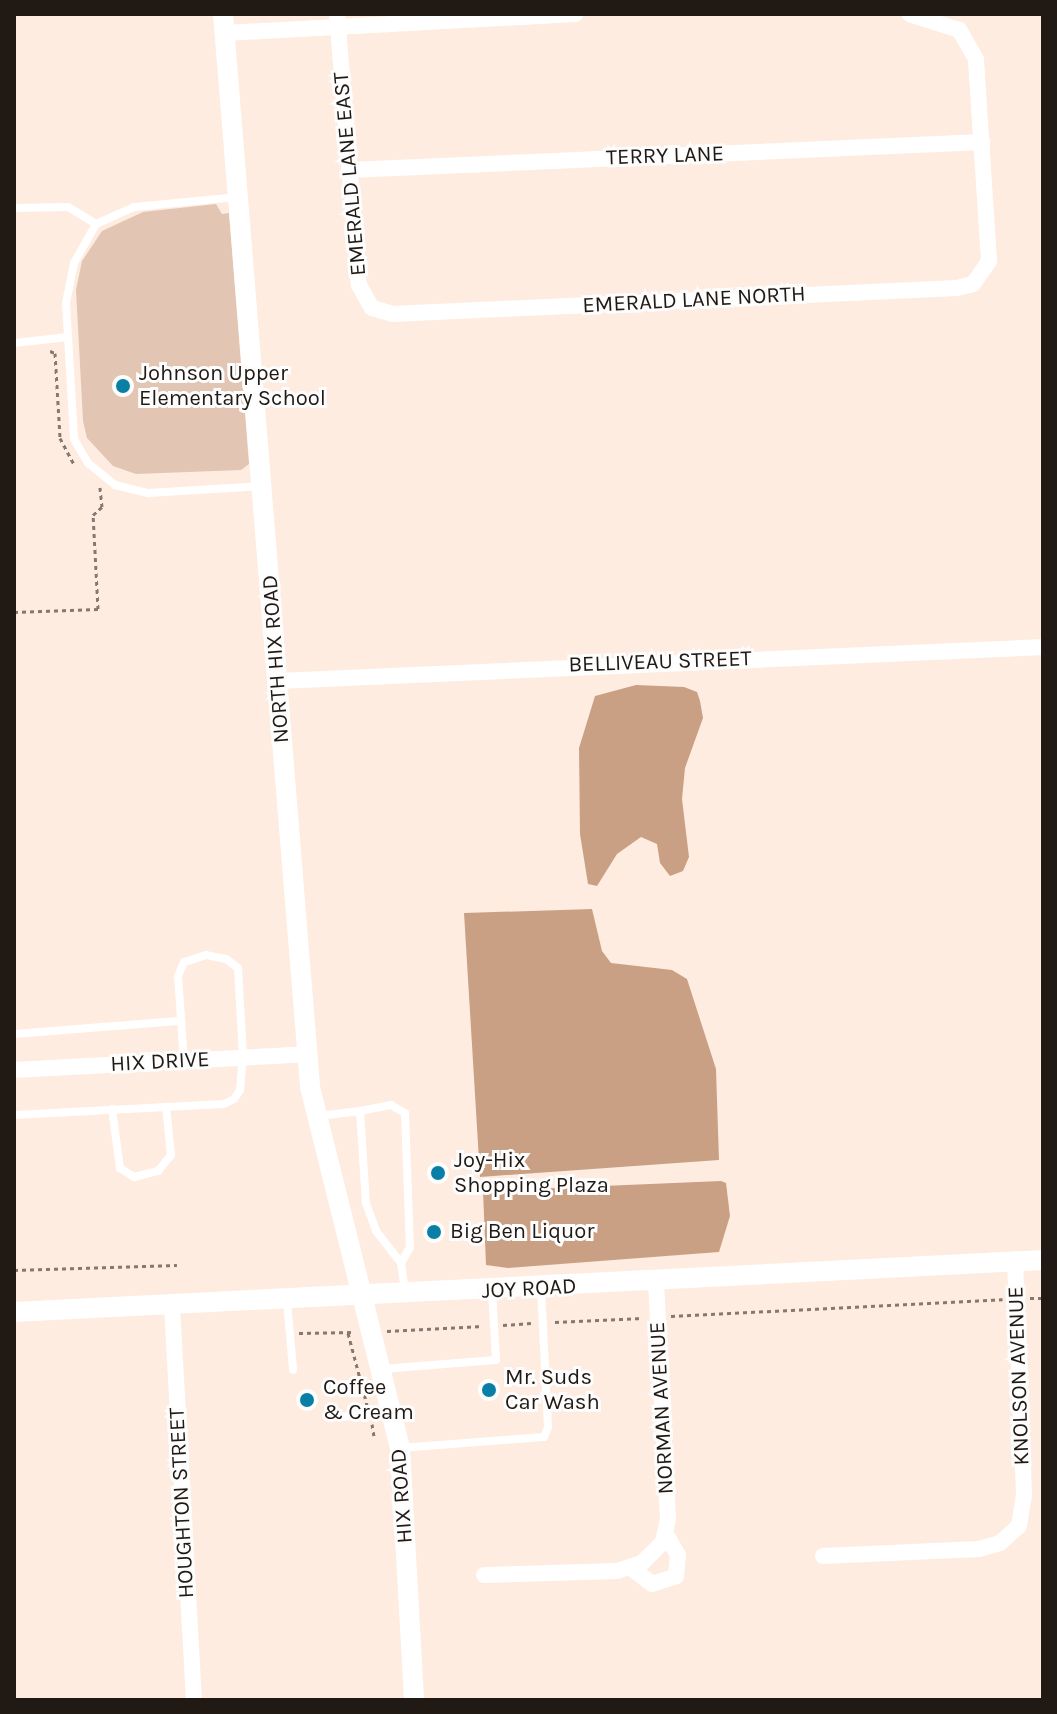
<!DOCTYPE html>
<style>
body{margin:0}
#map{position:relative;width:1057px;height:1714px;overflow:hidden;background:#feece1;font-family:Karla,sans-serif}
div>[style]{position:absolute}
.green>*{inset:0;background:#e2c5b3}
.forest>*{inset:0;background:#caa085}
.path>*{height:3px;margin-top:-1.5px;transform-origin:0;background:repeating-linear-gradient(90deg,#847871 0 4px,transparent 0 8px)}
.service>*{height:8px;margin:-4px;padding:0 4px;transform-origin:4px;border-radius:4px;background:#fff}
.minor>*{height:16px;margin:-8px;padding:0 8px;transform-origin:8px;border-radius:8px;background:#fff}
.tertiary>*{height:20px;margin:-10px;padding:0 10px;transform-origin:10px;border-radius:10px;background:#fff}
.dots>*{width:22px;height:22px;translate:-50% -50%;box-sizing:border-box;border:4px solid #fdfdfd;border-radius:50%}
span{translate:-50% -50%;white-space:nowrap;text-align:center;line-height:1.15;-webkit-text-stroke:6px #fdfdfd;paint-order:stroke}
.street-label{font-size:22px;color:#201914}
.poi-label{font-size:22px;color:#201914}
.left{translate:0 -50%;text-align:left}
.frame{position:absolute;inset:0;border:16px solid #201914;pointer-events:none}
</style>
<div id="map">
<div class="green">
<div style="clip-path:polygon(216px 204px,222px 214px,229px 213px,249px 464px,241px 470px,136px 474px,113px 466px,87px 438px,83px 421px,76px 290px,82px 261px,102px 231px,143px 212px)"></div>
</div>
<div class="forest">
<div style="clip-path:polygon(636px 685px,684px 687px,697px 692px,700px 701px,703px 718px,685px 768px,682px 799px,689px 857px,683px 871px,670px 876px,660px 863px,657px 844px,641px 837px,617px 854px,597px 886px,588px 884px,580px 834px,579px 748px,595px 696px)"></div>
<div style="clip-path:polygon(592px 909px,602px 951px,611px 963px,672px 970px,687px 979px,716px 1069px,719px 1160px,480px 1177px,464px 913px)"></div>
<div style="clip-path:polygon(721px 1181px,726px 1183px,730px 1216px,719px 1252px,508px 1268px,486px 1265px,483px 1191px)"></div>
</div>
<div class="path">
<div style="left:50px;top:351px;width:5px;rotate:22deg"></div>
<div style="left:55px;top:353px;width:85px;rotate:86.6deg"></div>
<div style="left:60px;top:438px;width:30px;rotate:62deg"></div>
<div style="left:14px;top:612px;width:84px;rotate:-2deg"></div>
<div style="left:98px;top:609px;width:94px;rotate:-93deg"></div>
<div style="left:93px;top:515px;width:12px;rotate:-42deg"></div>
<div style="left:102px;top:507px;width:20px;rotate:-96deg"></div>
<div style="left:14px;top:1270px;width:163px;rotate:-1.8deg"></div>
<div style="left:1030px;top:1298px;width:13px"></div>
<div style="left:671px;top:1316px;width:332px;rotate:-2.9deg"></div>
<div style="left:555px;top:1322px;width:88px;rotate:-2.6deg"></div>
<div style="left:503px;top:1325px;width:28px;rotate:-4deg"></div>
<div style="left:387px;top:1331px;width:96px;rotate:-3deg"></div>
<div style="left:299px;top:1333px;width:56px;rotate:-1deg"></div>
<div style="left:348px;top:1333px;width:74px;rotate:75.2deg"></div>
<div style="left:372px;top:1424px;width:12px;rotate:81deg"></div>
</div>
<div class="service">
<div style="left:14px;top:208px;width:54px;rotate:-1.1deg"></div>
<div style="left:68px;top:207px;width:33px;rotate:31deg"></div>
<div style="left:96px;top:224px;width:45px;rotate:119.4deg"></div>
<div style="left:74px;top:263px;width:41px;rotate:101.3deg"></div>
<div style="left:66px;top:303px;width:136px;rotate:86.6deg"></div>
<div style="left:74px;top:439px;width:28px;rotate:60deg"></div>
<div style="left:88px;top:463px;width:35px;rotate:39deg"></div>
<div style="left:115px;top:485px;width:34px;rotate:14deg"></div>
<div style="left:148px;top:493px;width:114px;rotate:-3.5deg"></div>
<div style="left:96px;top:224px;width:42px;rotate:-24.1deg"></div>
<div style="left:134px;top:207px;width:103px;rotate:-5.5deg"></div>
<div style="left:14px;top:343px;width:54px;rotate:-6.3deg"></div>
<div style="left:14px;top:1034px;width:168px;rotate:-4.5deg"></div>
<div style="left:112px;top:1109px;width:60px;rotate:82.3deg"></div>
<div style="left:120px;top:1168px;width:17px;rotate:33deg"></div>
<div style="left:134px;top:1177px;width:25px;rotate:-14deg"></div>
<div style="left:158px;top:1171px;width:21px;rotate:-51deg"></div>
<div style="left:171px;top:1155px;width:48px;rotate:-95.9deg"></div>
<div style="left:360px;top:1111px;width:32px;rotate:-11deg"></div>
<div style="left:391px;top:1105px;width:16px;rotate:30deg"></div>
<div style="left:405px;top:1113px;width:134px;rotate:87.9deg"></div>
<div style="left:410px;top:1247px;width:18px;rotate:119deg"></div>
<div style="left:14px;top:1115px;width:210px;rotate:-3deg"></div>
<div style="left:224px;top:1104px;width:11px;rotate:-27deg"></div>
<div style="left:234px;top:1099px;width:11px;rotate:-56deg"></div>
<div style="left:240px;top:1090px;width:33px;rotate:-85deg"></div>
<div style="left:243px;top:1057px;width:89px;rotate:-93.2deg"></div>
<div style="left:238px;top:968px;width:15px;rotate:-143deg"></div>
<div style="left:226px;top:959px;width:20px;rotate:-169deg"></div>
<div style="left:206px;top:955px;width:23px;rotate:162deg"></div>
<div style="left:184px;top:962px;width:15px;rotate:113deg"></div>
<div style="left:178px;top:976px;width:85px;rotate:86deg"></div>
<div style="left:319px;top:1116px;width:41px;rotate:-7deg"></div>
<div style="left:360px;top:1111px;width:92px;rotate:86.3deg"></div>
<div style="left:366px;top:1203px;width:30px;rotate:70deg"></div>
<div style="left:376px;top:1231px;width:41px;rotate:52deg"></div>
<div style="left:401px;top:1263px;width:30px;rotate:82deg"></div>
<div style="left:287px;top:1301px;width:69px;rotate:85deg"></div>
<div style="left:382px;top:1369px;width:114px;rotate:-4.5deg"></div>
<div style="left:496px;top:1360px;width:69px;rotate:-93.3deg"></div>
<div style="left:342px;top:1417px;width:47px;rotate:-6.1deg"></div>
<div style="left:400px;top:1448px;width:144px;rotate:-4.4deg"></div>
<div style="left:544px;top:1437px;width:11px;rotate:-68deg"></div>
<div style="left:548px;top:1427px;width:139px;rotate:-92.9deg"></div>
</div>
<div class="minor">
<div style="left:337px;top:14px;width:272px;rotate:85.4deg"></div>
<div style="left:359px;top:285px;width:26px;rotate:61deg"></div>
<div style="left:372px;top:308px;width:22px;rotate:16deg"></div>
<div style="left:393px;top:314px;width:565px;rotate:-2.64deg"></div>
<div style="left:957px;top:288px;width:16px;rotate:-14deg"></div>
<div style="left:973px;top:284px;width:28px;rotate:-55deg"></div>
<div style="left:989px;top:261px;width:202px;rotate:-93.7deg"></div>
<div style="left:976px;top:59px;width:34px;rotate:-120deg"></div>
<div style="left:959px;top:30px;width:52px;rotate:-162.3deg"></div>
<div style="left:225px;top:33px;width:351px;rotate:-3.1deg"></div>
<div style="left:349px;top:170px;width:634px;rotate:-2.53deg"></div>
<div style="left:278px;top:681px;width:766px;rotate:-2.54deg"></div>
<div style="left:14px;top:1070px;width:293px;rotate:-3.1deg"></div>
<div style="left:172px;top:1307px;width:394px;rotate:86.8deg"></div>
<div style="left:823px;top:1556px;width:156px;rotate:-2.6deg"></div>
<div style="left:979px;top:1549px;width:22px;rotate:-16deg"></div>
<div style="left:1000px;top:1543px;width:25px;rotate:-42deg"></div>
<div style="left:1019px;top:1526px;width:31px;rotate:-81deg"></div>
<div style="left:1024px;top:1495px;width:234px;rotate:-92.2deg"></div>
<div style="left:631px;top:1568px;width:26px;rotate:37deg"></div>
<div style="left:652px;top:1584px;width:25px;rotate:-18deg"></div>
<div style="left:676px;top:1576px;width:21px;rotate:-85deg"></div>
<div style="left:678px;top:1555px;width:24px;rotate:-120deg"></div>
<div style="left:484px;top:1575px;width:133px;rotate:-1.7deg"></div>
<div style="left:617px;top:1571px;width:26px;rotate:-18deg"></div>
<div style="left:642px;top:1563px;width:30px;rotate:-45deg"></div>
<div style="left:663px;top:1542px;width:24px;rotate:-78deg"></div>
<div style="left:668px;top:1519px;width:237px;rotate:-92.9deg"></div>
</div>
<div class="tertiary">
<div style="left:223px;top:14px;width:1077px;rotate:85.36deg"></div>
<div style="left:310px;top:1087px;width:372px;rotate:76deg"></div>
<div style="left:400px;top:1448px;width:252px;rotate:86.8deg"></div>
<div style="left:14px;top:1312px;width:1030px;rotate:-2.89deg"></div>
</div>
<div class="dots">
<div style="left:123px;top:386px;background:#097fa6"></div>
<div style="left:438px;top:1173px;background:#097fa6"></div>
<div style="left:434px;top:1232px;background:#097fa6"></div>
<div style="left:489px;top:1390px;background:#097fa6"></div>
<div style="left:307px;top:1400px;background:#097fa6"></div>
</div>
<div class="street-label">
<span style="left:665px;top:156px;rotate:-2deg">TERRY LANE</span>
<span style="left:350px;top:174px;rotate:-95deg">EMERALD LANE EAST</span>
<span style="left:694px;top:300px;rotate:-3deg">EMERALD LANE NORTH</span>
<span style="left:276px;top:659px;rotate:-94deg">NORTH HIX ROAD</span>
<span style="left:660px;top:662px;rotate:-2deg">BELLIVEAU STREET</span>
<span style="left:160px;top:1062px;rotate:-3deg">HIX DRIVE</span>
<span style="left:529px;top:1289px;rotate:-3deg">JOY ROAD</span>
<span style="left:1019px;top:1376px;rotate:-92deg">KNOLSON AVENUE</span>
<span style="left:662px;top:1408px;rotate:-93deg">NORMAN AVENUE</span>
<span style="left:402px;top:1496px;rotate:-94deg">HIX ROAD</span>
<span style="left:182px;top:1503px;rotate:-93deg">HOUGHTON STREET</span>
</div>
<div class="poi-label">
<span class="left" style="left:139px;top:386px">Johnson Upper<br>Elementary School</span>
<span class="left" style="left:454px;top:1173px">Joy-Hix<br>Shopping Plaza</span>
<span class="left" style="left:450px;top:1232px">Big Ben Liquor</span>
<span class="left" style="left:505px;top:1390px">Mr. Suds<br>Car Wash</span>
<span class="left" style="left:323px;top:1400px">Coffee<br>&amp; Cream</span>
</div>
<div class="frame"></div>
</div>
